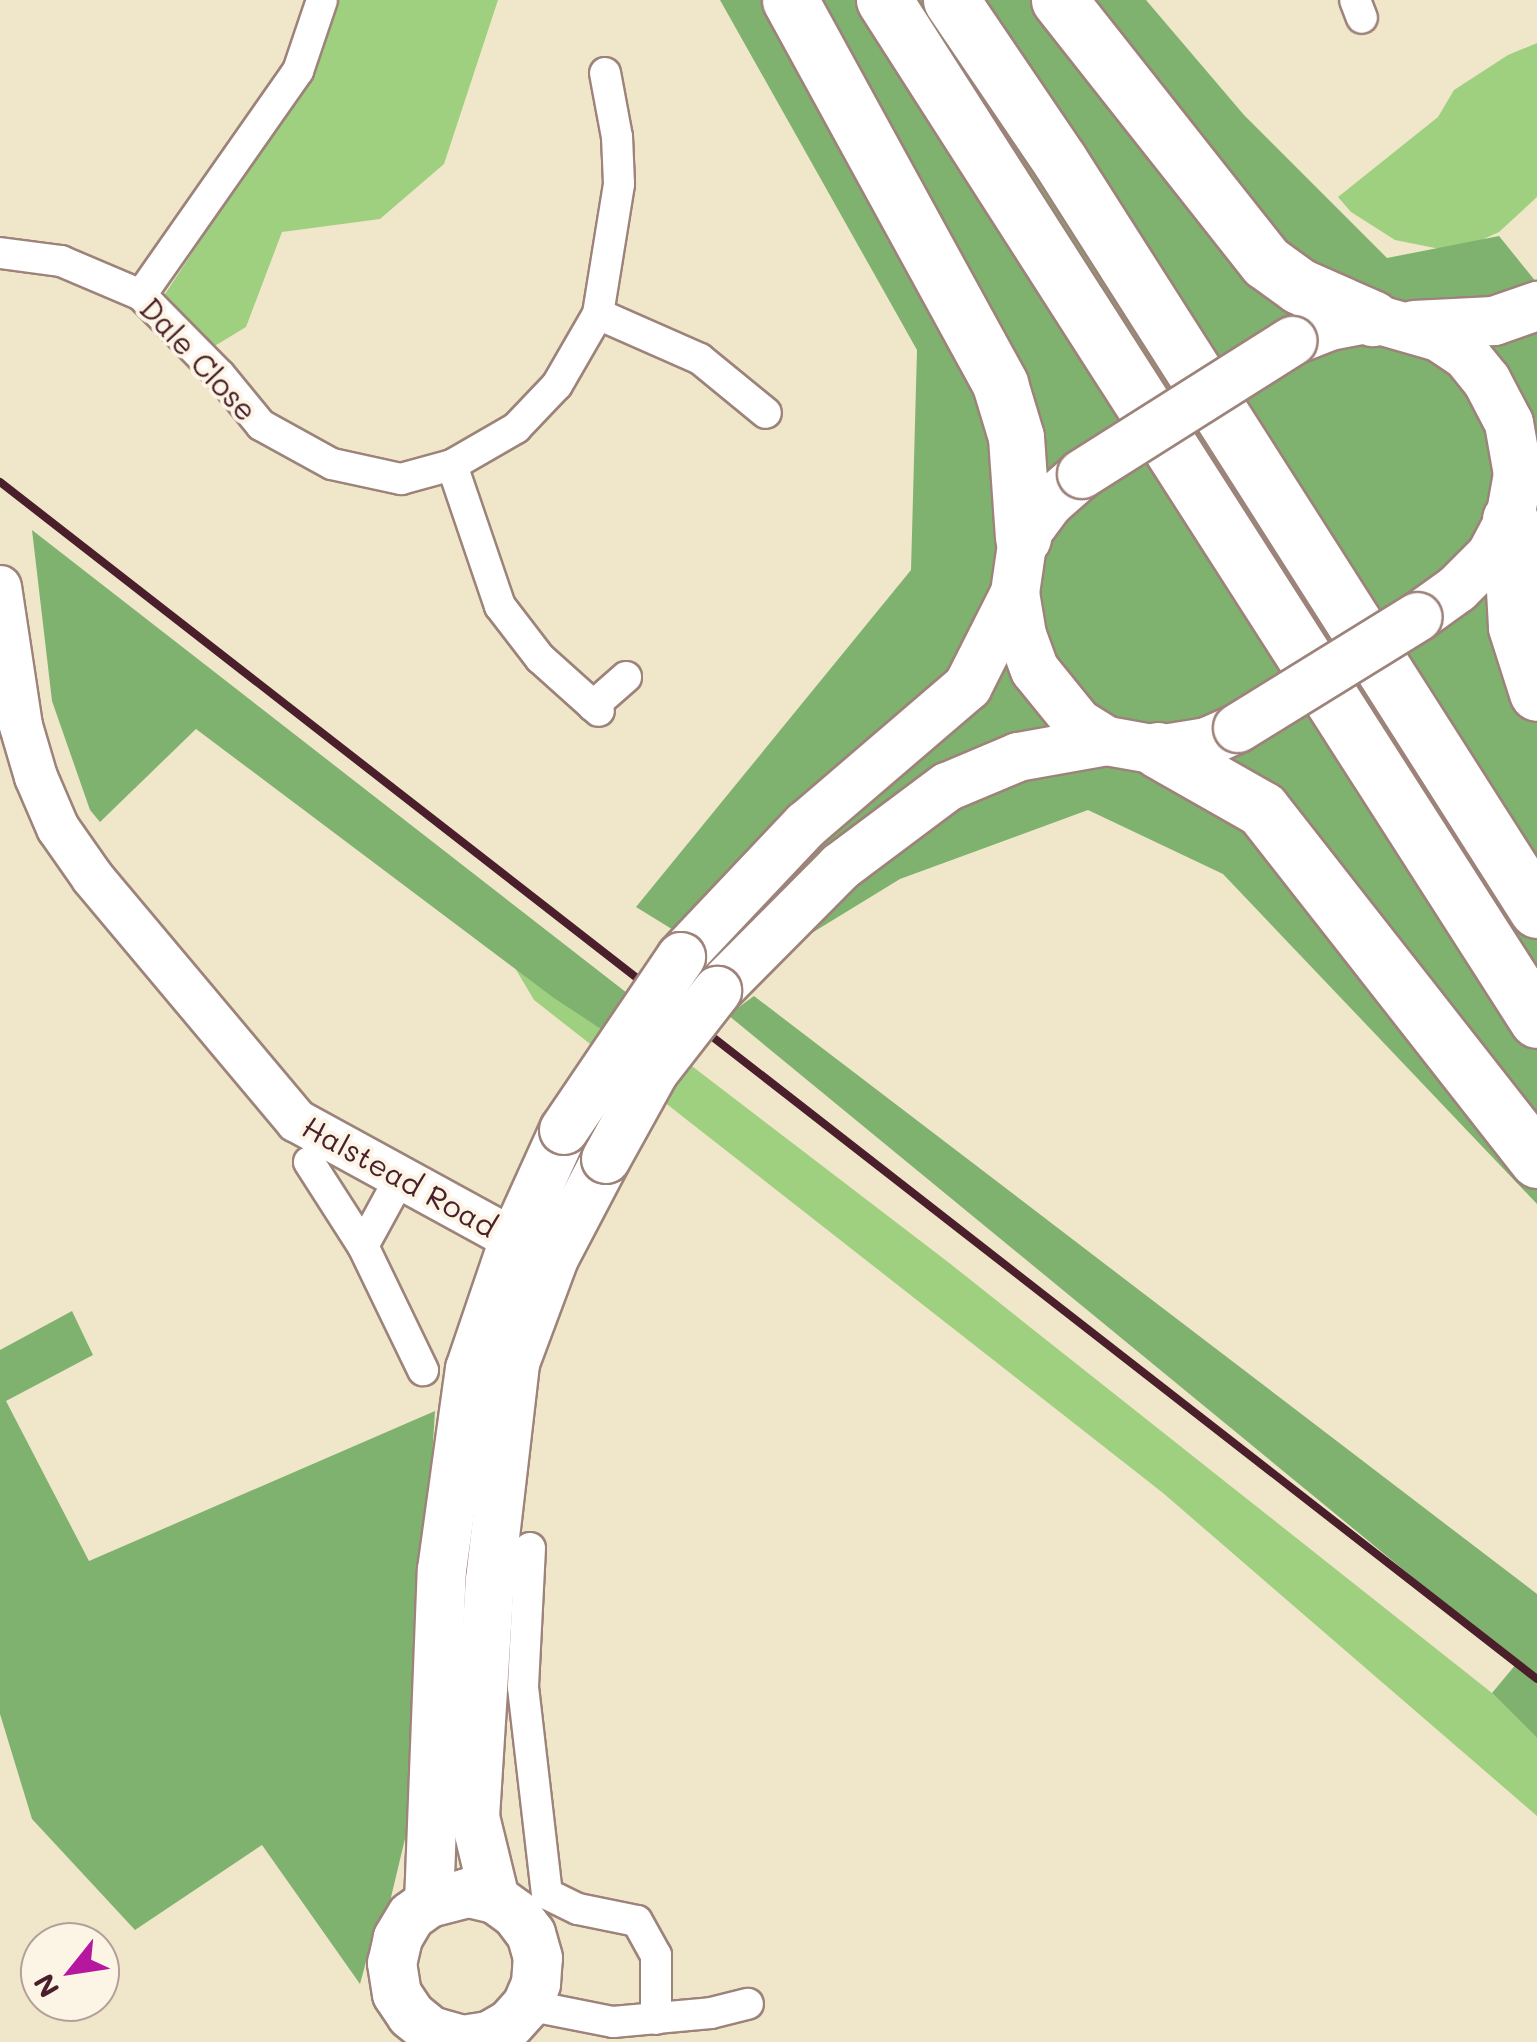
<!DOCTYPE html>
<style>
body{margin:0}
#map{position:relative;width:1537px;height:2042px;overflow:hidden;background:#f0e7ca;font-family:Mali,sans-serif}
div>[style]{position:absolute}
.green>*{inset:0;background:#9fd080}
.forest>*{inset:0;background:#7fb26e}
.roads{filter:drop-shadow(2px 0 #9d837a) drop-shadow(-2px 0 #9d837a) drop-shadow(0 2px #9d837a) drop-shadow(0 -2px #9d837a)}
.street>*{height:30px;margin:-15px;padding:0 15px;transform-origin:15px;border-radius:15px;background:#fff}
.secondary>*{height:42px;margin:-21px;padding:0 21px;transform-origin:21px;border-radius:21px;background:#fff}
.primary>*{height:48px;margin:-24px;padding:0 24px;transform-origin:24px;border-radius:24px;background:#fff}
.highway>*{height:55px;margin:-27.5px;padding:0 27.5px;transform-origin:27.5px;border-radius:27.5px;background:#fff}
.rail>*{height:8px;margin:-4px;padding:0 4px;transform-origin:4px;border-radius:4px;background:#4a1f2b}
.bridges{filter:drop-shadow(2px 0 #9d837a) drop-shadow(-2px 0 #9d837a) drop-shadow(0 2px #9d837a) drop-shadow(0 -2px #9d837a)}
.primary-bridge>*{height:48px;margin:-24px;padding:0 24px;transform-origin:24px;border-radius:24px;background:#fff}
span{translate:-50% -50%;white-space:nowrap;text-align:center;line-height:1.15;-webkit-text-stroke:8px #fcf5e5;paint-order:stroke}
.street-label{font-size:30px;color:#4a1f2b}
.north{position:absolute;left:20px;top:1922px;width:100px;height:100px;box-sizing:border-box;background:#fcf5e5;border:2px solid #b59f9b;border-radius:50%;rotate:240deg;font-size:28px;font-weight:700;line-height:40px;text-align:center;color:#4a1f2b}
.north::after{content:'';display:block;margin:auto;width:35px;height:45px;background:#b5179e;clip-path:polygon(50% 0,100% 100%,50% 72%,0 100%)}
</style>
<div id="map">
<div class="green">
<div style="clip-path:polygon(330px 0,498px 0,444px 164px,380px 219px,282px 232px,246px 327px,213px 347px,161px 300px,302px 87px)"></div>
<div style="clip-path:polygon(1537px 43px,1537px 197px,1499px 232px,1455px 252px,1395px 240px,1351px 212px,1338px 197px,1438px 117px,1454px 90px,1508px 55px)"></div>
<div style="clip-path:polygon(475px 900px,948px 1262px,1492px 1693px,1537px 1738px,1537px 1816px,1163px 1493px,534px 1000px)"></div>
</div>
<div class="forest">
<div style="clip-path:polygon(720px 0,1146px 0,1244px 115px,1387px 258px,1499px 236px,1537px 283px,1537px 1204px,1223px 874px,1088px 810px,900px 879px,745px 974px,636px 907px,911px 570px,917px 350px)"></div>
<div style="clip-path:polygon(32px 530px,627px 993px,601px 1029px,554px 998px,196px 729px,100px 822px,90px 810px,52px 701px)"></div>
<div style="clip-path:polygon(754px 996px,1537px 1594px,1537px 1738px,1492px 1693px,1517px 1663px,728px 1015px)"></div>
<div style="clip-path:polygon(72px 1311px,93px 1355px,6px 1401px,89px 1561px,435px 1411px,409px 1822px,387px 1914px,373px 1936px,360px 1984px,262px 1845px,135px 1930px,32px 1819px,0 1714px,0 1350px)"></div>
</div>
<div class="roads">
<div class="street">
<div style="left:1355px;top:0;width:19px;rotate:69deg"></div>
<div style="left:0;top:253px;width:62px;rotate:7.5deg"></div>
<div style="left:61px;top:261px;width:87px;rotate:23deg"></div>
<div style="left:141px;top:295px;width:112px;rotate:45.4deg"></div>
<div style="left:220px;top:375px;width:65px;rotate:50.6deg"></div>
<div style="left:261px;top:425px;width:81px;rotate:28.8deg"></div>
<div style="left:332px;top:464px;width:71px;rotate:12.3deg"></div>
<div style="left:401px;top:479px;width:53px;rotate:-15.4deg"></div>
<div style="left:452px;top:465px;width:74px;rotate:-30deg"></div>
<div style="left:516px;top:428px;width:59px;rotate:-46.4deg"></div>
<div style="left:557px;top:385px;width:82px;rotate:-60deg"></div>
<div style="left:598px;top:314px;width:132px;rotate:-80.8deg"></div>
<div style="left:619px;top:184px;width:47px;rotate:-92.4deg"></div>
<div style="left:617px;top:137px;width:65px;rotate:-100.6deg"></div>
<div style="left:141px;top:295px;width:274px;rotate:-55deg"></div>
<div style="left:298px;top:71px;width:75px;rotate:-71.3deg"></div>
<div style="left:598px;top:314px;width:111px;rotate:23.8deg"></div>
<div style="left:700px;top:359px;width:85px;rotate:39.3deg"></div>
<div style="left:452px;top:465px;width:149px;rotate:71.2deg"></div>
<div style="left:500px;top:606px;width:66px;rotate:52.4deg"></div>
<div style="left:540px;top:658px;width:79px;rotate:41.9deg"></div>
<div style="left:593px;top:706px;width:44px;rotate:-41.3deg"></div>
<div style="left:309px;top:1162px;width:100px;rotate:57.3deg"></div>
<div style="left:399px;top:1180px;width:75px;rotate:118.6deg"></div>
<div style="left:363px;top:1246px;width:138px;rotate:64.2deg"></div>
<div style="left:530px;top:1548px;width:139px;rotate:92.9deg"></div>
<div style="left:523px;top:1687px;width:208px;rotate:83.4deg"></div>
<div style="left:547px;top:1894px;width:34px;rotate:26deg"></div>
<div style="left:578px;top:1909px;width:60px;rotate:11.5deg"></div>
<div style="left:637px;top:1921px;width:39px;rotate:61deg"></div>
<div style="left:656px;top:1955px;width:64px;rotate:90deg"></div>
<div style="left:527px;top:2005px;width:88px;rotate:11.2deg"></div>
<div style="left:613px;top:2022px;width:98px;rotate:-5.2deg"></div>
<div style="left:711px;top:2013px;width:38px;rotate:-14deg"></div>
</div>
<div class="secondary">
<div style="left:0;top:587px;width:141px;rotate:81.4deg"></div>
<div style="left:21px;top:726px;width:53px;rotate:73.6deg"></div>
<div style="left:36px;top:777px;width:56px;rotate:66.7deg"></div>
<div style="left:58px;top:828px;width:61px;rotate:55deg"></div>
<div style="left:93px;top:878px;width:317px;rotate:50deg"></div>
<div style="left:297px;top:1121px;width:247px;rotate:28.7deg"></div>
</div>
<div class="primary">
<div style="left:1414px;top:325px;width:80px;rotate:-2.9deg"></div>
<div style="left:1494px;top:321px;width:46px;rotate:-19.2deg"></div>
<div style="left:1292px;top:341px;width:41px;rotate:-21.5deg"></div>
<div style="left:1330px;top:326px;width:43px;rotate:-10.8deg"></div>
<div style="left:1372px;top:318px;width:70px;rotate:15.8deg"></div>
<div style="left:1439px;top:337px;width:32px;rotate:34deg"></div>
<div style="left:1466px;top:355px;width:33px;rotate:51deg"></div>
<div style="left:1487px;top:381px;width:47px;rotate:62.4deg"></div>
<div style="left:1509px;top:423px;width:52px;rotate:80deg"></div>
<div style="left:1518px;top:474px;width:46px;rotate:100.1deg"></div>
<div style="left:1510px;top:519px;width:41px;rotate:117.8deg"></div>
<div style="left:1491px;top:555px;width:48px;rotate:135deg"></div>
<div style="left:1457px;top:589px;width:48px;rotate:144.3deg"></div>
<div style="left:1082px;top:474px;width:44px;rotate:138.7deg"></div>
<div style="left:1049px;top:503px;width:44px;rotate:126.6deg"></div>
<div style="left:1023px;top:538px;width:56px;rotate:98.3deg"></div>
<div style="left:1015px;top:593px;width:43px;rotate:80.5deg"></div>
<div style="left:1022px;top:635px;width:37px;rotate:70deg"></div>
<div style="left:1035px;top:670px;width:68px;rotate:50.9deg"></div>
<div style="left:1078px;top:723px;width:34px;rotate:32deg"></div>
<div style="left:1107px;top:741px;width:52px;rotate:10deg"></div>
<div style="left:1158px;top:750px;width:50px;rotate:-9.3deg"></div>
<div style="left:1207px;top:742px;width:34px;rotate:-24deg"></div>
<div style="left:681px;top:957px;width:182px;rotate:-46.6deg"></div>
<div style="left:806px;top:825px;width:213px;rotate:-40.6deg"></div>
<div style="left:968px;top:686px;width:104px;rotate:-63.2deg"></div>
<div style="left:717px;top:991px;width:175px;rotate:-45.2deg"></div>
<div style="left:840px;top:867px;width:134px;rotate:-36.8deg"></div>
<div style="left:947px;top:787px;width:77px;rotate:-22.9deg"></div>
<div style="left:1018px;top:757px;width:90px;rotate:-10.2deg"></div>
<div style="left:495px;top:1899px;width:84px;rotate:-103.7deg"></div>
<div style="left:475px;top:1817px;width:237px;rotate:-86.4deg"></div>
<div style="left:490px;top:1580px;width:218px;rotate:-83.4deg"></div>
<div style="left:515px;top:1363px;width:112px;rotate:-69.6deg"></div>
<div style="left:554px;top:1258px;width:112px;rotate:-62.3deg"></div>
<div style="left:429px;top:1903px;width:333px;rotate:-87.8deg"></div>
<div style="left:442px;top:1570px;width:203px;rotate:-82.1deg"></div>
<div style="left:470px;top:1369px;width:136px;rotate:-71.2deg"></div>
<div style="left:514px;top:1240px;width:121px;rotate:-65.6deg"></div>
<div style="left:479px;top:2042px;width:12px;rotate:-31deg"></div>
<div style="left:489px;top:2036px;width:24px;rotate:-30deg"></div>
<div style="left:510px;top:2024px;width:25px;rotate:-48deg"></div>
<div style="left:527px;top:2005px;width:23px;rotate:-67deg"></div>
<div style="left:536px;top:1984px;width:26px;rotate:-86deg"></div>
<div style="left:538px;top:1958px;width:25px;rotate:-106deg"></div>
<div style="left:531px;top:1934px;width:25px;rotate:-127deg"></div>
<div style="left:516px;top:1914px;width:26px;rotate:-144deg"></div>
<div style="left:495px;top:1899px;width:28px;rotate:-167deg"></div>
<div style="left:468px;top:1893px;width:40px;rotate:165.6deg"></div>
<div style="left:429px;top:1903px;width:22px;rotate:144deg"></div>
<div style="left:411px;top:1916px;width:26px;rotate:121deg"></div>
<div style="left:398px;top:1938px;width:26px;rotate:103deg"></div>
<div style="left:392px;top:1963px;width:31px;rotate:81deg"></div>
<div style="left:397px;top:1994px;width:25px;rotate:56deg"></div>
<div style="left:411px;top:2015px;width:26px;rotate:39deg"></div>
<div style="left:431px;top:2031px;width:33px;rotate:16deg"></div>
<div style="left:463px;top:2040px;width:26px;rotate:-9deg"></div>
</div>
<div class="highway">
<div style="left:790px;top:0;width:438px;rotate:61.3deg"></div>
<div style="left:1000px;top:384px;width:55px;rotate:73.2deg"></div>
<div style="left:1016px;top:437px;width:101px;rotate:86deg"></div>
<div style="left:884px;top:0;width:1211px;rotate:57.37deg"></div>
<div style="left:951px;top:0;width:194px;rotate:55.9deg"></div>
<div style="left:1060px;top:161px;width:888px;rotate:57.51deg"></div>
<div style="left:1059px;top:0;width:334px;rotate:51.7deg"></div>
<div style="left:1266px;top:262px;width:41px;rotate:36deg"></div>
<div style="left:1299px;top:286px;width:80px;rotate:23.7deg"></div>
<div style="left:1510px;top:519px;width:108px;rotate:86.8deg"></div>
<div style="left:1516px;top:627px;width:69px;rotate:72.3deg"></div>
<div style="left:1158px;top:750px;width:120px;rotate:29.6deg"></div>
<div style="left:1262px;top:809px;width:446px;rotate:51.9deg"></div>
</div>
</div>
<div class="rail">
<div style="left:0;top:482px;width:1948px;rotate:37.91deg"></div>
</div>
<div class="bridges">
<div class="primary-bridge">
<div style="left:1082px;top:474px;width:249px;rotate:-32.3deg"></div>
<div style="left:1238px;top:728px;width:211px;rotate:-31.7deg"></div>
<div style="left:564px;top:1130px;width:209px;rotate:-55.9deg"></div>
<div style="left:606px;top:1159px;width:99px;rotate:-61.1deg"></div>
<div style="left:654px;top:1072px;width:103px;rotate:-52.1deg"></div>
</div>
</div>
<div class="street-label">
<span style="left:199px;top:359px;rotate:47deg">Dale Close</span>
<span style="left:400px;top:1176px;rotate:29deg">Halstead Road</span>
</div>
<div class="north">N</div>
</div>
